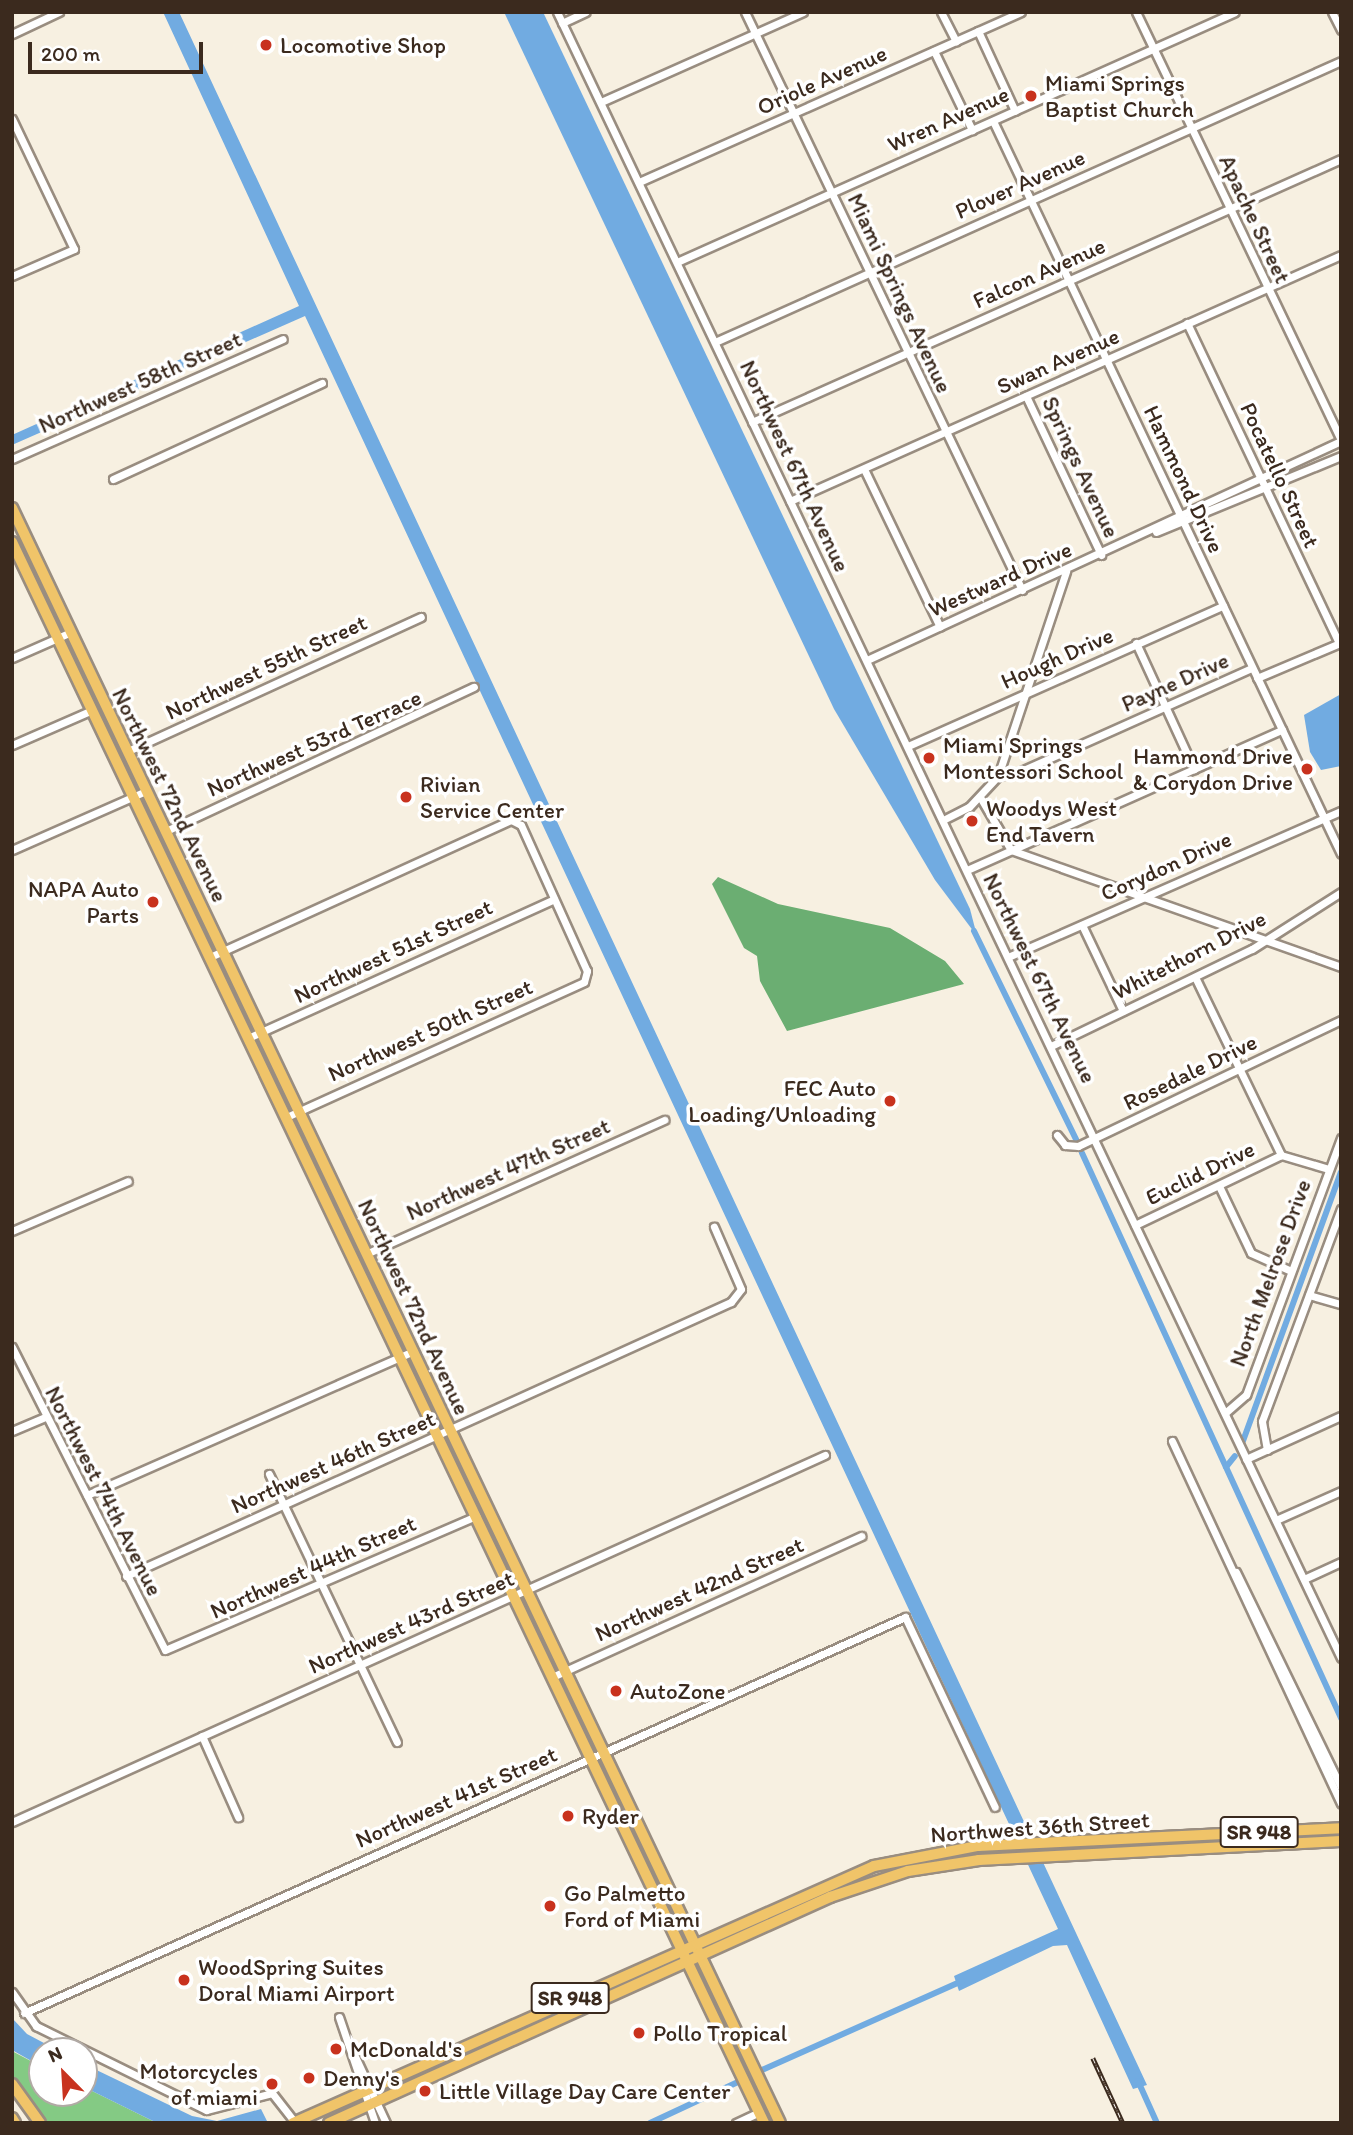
<!DOCTYPE html>
<style>
body{margin:0}
#map{position:relative;width:1353px;height:2135px;overflow:hidden;background:#f7f0e1;font-family:Itim,sans-serif}
div>[style]{position:absolute}
.green>*{inset:0;background:#84ca84}
.forest>*{inset:0;background:#6bae72}
.water>*{inset:0;background:#71abe1}
.canal>*{height:6px;margin:-3px;padding:0 3px;transform-origin:3px;border-radius:3px;background:#71abe1}
.roads{filter:drop-shadow(2px 0 #998d80) drop-shadow(-2px 0 #998d80) drop-shadow(0 2px #998d80) drop-shadow(0 -2px #998d80)}
.minor>*{height:7px;margin:-3.5px;padding:0 3.5px;transform-origin:3.5px;border-radius:3.5px;background:#fff}
.major>*{height:10px;margin:-5px;padding:0 5px;transform-origin:5px;border-radius:5px;background:#f0c469}
.highway>*{height:10px;margin:-5px;padding:0 5px;transform-origin:5px;border-radius:5px;background:#f0c469}
.rail>*{height:4.5px;margin-top:-2.25px;transform-origin:0;background:repeating-linear-gradient(90deg,#fff 0 5px,#3b2a1e 0 10px);box-sizing:border-box;border-block:2px solid #3b2a1e}
.dots>*{width:19px;height:19px;translate:-50% -50%;box-sizing:border-box;border:4px solid #fff;border-radius:50%}
span{translate:-50% -50%;white-space:nowrap;text-align:center;line-height:1.15;-webkit-text-stroke:7px #fff;paint-order:stroke}
.shield-label span{padding:2px 5px;background:#fff;border:2px solid;border-radius:5px;-webkit-text-stroke-width:0}
.shield-label{font-size:21px;color:#3b2a1e;font-weight:700}
.poi-label{font-size:23px;color:#3b2a1e}
.left{translate:0 -50%;text-align:left}
.right{translate:-100% -50%;text-align:right}
.street-label{font-size:23px;color:#3b2a1e}
.frame{position:absolute;inset:0;border:14px solid #3b2a1e;pointer-events:none}
.north{position:absolute;left:28px;top:2037px;width:70px;height:70px;box-sizing:border-box;background:#fff;border:2px solid #b1aaa5;border-radius:50%;rotate:336deg;font-size:19px;font-weight:700;line-height:28px;text-align:center;color:#3b2a1e}
.north::after{content:'';display:block;margin:auto;width:24px;height:32px;background:#c8321e;clip-path:polygon(50% 0,100% 100%,50% 72%,0 100%)}
.scale{position:absolute;left:28px;top:42px;width:175px;height:32px;box-sizing:border-box;border:4px solid #3b2a1e;border-top:0;padding-left:9px;font-size:21px;line-height:24px;white-space:nowrap;color:#3b2a1e;-webkit-text-stroke:5px #fff;paint-order:stroke}
</style>
<div id="map">
<div class="green">
<div style="clip-path:polygon(12px 2051px,42px 2067px,42px 2093px,84px 2093px,84px 2087px,157px 2123px,46px 2123px,12px 2075px)"></div>
</div>
<div class="forest">
<div style="clip-path:polygon(718px 877px,778px 904px,890px 928px,945px 961px,964px 984px,787px 1031px,760px 981px,757px 956px,744px 948px,712px 884px)"></div>
</div>
<div class="water">
<div style="clip-path:polygon(163px 12px,179px 12px,1147px 2085px,1133px 2089px,1067px 1945px,1053px 1946px,959px 1991px,954px 1976px,1058px 1929px,305px 316px,12px 445px,12px 435px,299px 306px)"></div>
<div style="clip-path:polygon(504px 12px,543px 12px,970px 909px,977px 936px,935px 880px,834px 709px)"></div>
<div style="clip-path:polygon(1341px 694px,1341px 766px,1321px 770px,1310px 752px,1304px 715px)"></div>
<div style="clip-path:polygon(12px 2018px,27px 2034px,59px 2051px,42px 2051px,42px 2067px,12px 2050px)"></div>
<div style="clip-path:polygon(84px 2064px,192px 2116px,217px 2121px,261px 2109px,268px 2123px,157px 2123px,84px 2087px)"></div>
</div>
<div class="canal">
<div style="left:974px;top:931px;width:232px;rotate:63.9deg"></div>
<div style="left:1082px;top:1153px;width:622px;rotate:65.37deg"></div>
<div style="left:1243px;top:1441px;width:286px;rotate:-70deg"></div>
<div style="left:1226px;top:1467px;width:14px;rotate:-51deg"></div>
<div style="left:762px;top:2070px;width:219px;rotate:-24deg"></div>
<div style="left:1138px;top:2081px;width:46px;rotate:65.7deg"></div>
<div style="left:650px;top:2123px;width:97px;rotate:-25deg"></div>
</div>
<div class="roads">
<div class="minor">
<div style="left:557px;top:12px;width:1823px;rotate:64.53deg"></div>
<div style="left:745px;top:12px;width:641px;rotate:64.39deg"></div>
<div style="left:941px;top:12px;width:33px;rotate:63deg"></div>
<div style="left:1136px;top:12px;width:475px;rotate:64.4deg"></div>
<div style="left:1332px;top:12px;width:20px;rotate:63deg"></div>
<div style="left:562px;top:23px;width:26px;rotate:-25deg"></div>
<div style="left:978px;top:31px;width:88px;rotate:65.2deg"></div>
<div style="left:12px;top:34px;width:52px;rotate:-25.1deg"></div>
<div style="left:934px;top:51px;width:88px;rotate:64.3deg"></div>
<div style="left:601px;top:102px;width:221px;rotate:-24deg"></div>
<div style="left:12px;top:119px;width:144px;rotate:64.5deg"></div>
<div style="left:74px;top:249px;width:68px;rotate:156.5deg"></div>
<div style="left:993px;top:121px;width:811px;rotate:64.6deg"></div>
<div style="left:639px;top:182px;width:418px;rotate:-24deg"></div>
<div style="left:677px;top:262px;width:611px;rotate:-24.13deg"></div>
<div style="left:1187px;top:323px;width:354px;rotate:64.6deg"></div>
<div style="left:715px;top:342px;width:686px;rotate:-24.17deg"></div>
<div style="left:1026px;top:396px;width:176px;rotate:64.7deg"></div>
<div style="left:752px;top:422px;width:645px;rotate:-24.06deg"></div>
<div style="left:12px;top:459px;width:296px;rotate:-23.9deg"></div>
<div style="left:864px;top:469px;width:175px;rotate:64.3deg"></div>
<div style="left:113px;top:479px;width:230px;rotate:-24.7deg"></div>
<div style="left:790px;top:501px;width:603px;rotate:-24.06deg"></div>
<div style="left:1156px;top:532px;width:200px;rotate:-22.3deg"></div>
<div style="left:1136px;top:643px;width:139px;rotate:65.3deg"></div>
<div style="left:12px;top:658px;width:64px;rotate:-23.8deg"></div>
<div style="left:867px;top:660px;width:522px;rotate:-24.8deg"></div>
<div style="left:1257px;top:678px;width:90px;rotate:-22.9deg"></div>
<div style="left:12px;top:745px;width:87px;rotate:-23.6deg"></div>
<div style="left:908px;top:746px;width:345px;rotate:-24deg"></div>
<div style="left:128px;top:751px;width:322px;rotate:-24.6deg"></div>
<div style="left:998px;top:776px;width:21px;rotate:-11deg"></div>
<div style="left:1019px;top:772px;width:255px;rotate:-24.1deg"></div>
<div style="left:980px;top:797px;width:61px;rotate:59.7deg"></div>
<div style="left:1011px;top:850px;width:350px;rotate:19.5deg"></div>
<div style="left:943px;top:820px;width:29px;rotate:-27deg"></div>
<div style="left:969px;top:807px;width:42px;rotate:-46.9deg"></div>
<div style="left:998px;top:776px;width:216px;rotate:-71.6deg"></div>
<div style="left:166px;top:831px;width:340px;rotate:-25.1deg"></div>
<div style="left:12px;top:850px;width:146px;rotate:-23.8deg"></div>
<div style="left:967px;top:870px;width:345px;rotate:-24deg"></div>
<div style="left:1082px;top:925px;width:95px;rotate:64.5deg"></div>
<div style="left:210px;top:957px;width:331px;rotate:-24.5deg"></div>
<div style="left:511px;top:820px;width:11px;rotate:27deg"></div>
<div style="left:521px;top:825px;width:160px;rotate:65.7deg"></div>
<div style="left:587px;top:971px;width:11px;rotate:105deg"></div>
<div style="left:584px;top:982px;width:327px;rotate:155.6deg"></div>
<div style="left:1008px;top:957px;width:364px;rotate:-23.7deg"></div>
<div style="left:1195px;top:977px;width:198px;rotate:64.2deg"></div>
<div style="left:1281px;top:1155px;width:50px;rotate:16.3deg"></div>
<div style="left:248px;top:1038px;width:336px;rotate:-24.4deg"></div>
<div style="left:1051px;top:1046px;width:223px;rotate:-25.8deg"></div>
<div style="left:1252px;top:949px;width:106px;rotate:-32.6deg"></div>
<div style="left:1057px;top:1135px;width:13px;rotate:51deg"></div>
<div style="left:1065px;top:1145px;width:13px;rotate:4deg"></div>
<div style="left:1078px;top:1146px;width:292px;rotate:-25.6deg"></div>
<div style="left:1219px;top:1186px;width:74px;rotate:64.5deg"></div>
<div style="left:1251px;top:1253px;width:44px;rotate:24.2deg"></div>
<div style="left:1135px;top:1225px;width:162px;rotate:-25.6deg"></div>
<div style="left:12px;top:1231px;width:126px;rotate:-23.3deg"></div>
<div style="left:368px;top:1253px;width:325px;rotate:-24.2deg"></div>
<div style="left:1309px;top:1295px;width:33px;rotate:16deg"></div>
<div style="left:12px;top:1347px;width:339px;rotate:63.2deg"></div>
<div style="left:165px;top:1650px;width:339px;rotate:-23.3deg"></div>
<div style="left:1225px;top:1413px;width:28px;rotate:-41deg"></div>
<div style="left:1246px;top:1395px;width:274px;rotate:-69.7deg"></div>
<div style="left:12px;top:1431px;width:36px;rotate:-23deg"></div>
<div style="left:1172px;top:1441px;width:400px;rotate:65deg"></div>
<div style="left:1267px;top:1450px;width:29px;rotate:-100deg"></div>
<div style="left:1262px;top:1421px;width:226px;rotate:-69.6deg"></div>
<div style="left:1246px;top:1459px;width:104px;rotate:-24.4deg"></div>
<div style="left:269px;top:1474px;width:297px;rotate:64.5deg"></div>
<div style="left:87px;top:1495px;width:357px;rotate:-23.8deg"></div>
<div style="left:1276px;top:1520px;width:71px;rotate:-24deg"></div>
<div style="left:1236px;top:1572px;width:239px;rotate:64deg"></div>
<div style="left:126px;top:1576px;width:664px;rotate:-24.37deg"></div>
<div style="left:731px;top:1302px;width:16px;rotate:-52deg"></div>
<div style="left:741px;top:1289px;width:68px;rotate:-113.5deg"></div>
<div style="left:1304px;top:1579px;width:41px;rotate:-24.7deg"></div>
<div style="left:552px;top:1677px;width:340px;rotate:-24.5deg"></div>
<div style="left:202px;top:1736px;width:89px;rotate:66deg"></div>
<div style="left:12px;top:1822px;width:892px;rotate:-24.3deg"></div>
<div style="left:12px;top:1992px;width:42px;rotate:54.8deg"></div>
<div style="left:36px;top:2026px;width:190px;rotate:26.3deg"></div>
<div style="left:206px;top:2110px;width:68px;rotate:-14.4deg"></div>
<div style="left:272px;top:2093px;width:37px;rotate:52deg"></div>
<div style="left:24px;top:2013px;width:966px;rotate:-24.2deg"></div>
<div style="left:905px;top:1617px;width:210px;rotate:64.7deg"></div>
<div style="left:339px;top:2017px;width:112px;rotate:71.2deg"></div>
<div style="left:352px;top:2050px;width:81px;rotate:65deg"></div>
<div style="left:736px;top:2123px;width:26px;rotate:-25deg"></div>
</div>
<div class="major">
<div style="left:12px;top:508px;width:1788px;rotate:64.57deg"></div>
<div style="left:12px;top:542px;width:1751px;rotate:64.56deg"></div>
<div style="left:293px;top:2123px;width:635px;rotate:-23.86deg"></div>
<div style="left:874px;top:1866px;width:106px;rotate:-10.9deg"></div>
<div style="left:978px;top:1846px;width:363px;rotate:-2.8deg"></div>
<div style="left:329px;top:2123px;width:550px;rotate:-24.28deg"></div>
<div style="left:830px;top:1897px;width:82px;rotate:-18.4deg"></div>
<div style="left:908px;top:1871px;width:72px;rotate:-8.8deg"></div>
<div style="left:979px;top:1860px;width:362px;rotate:-3deg"></div>
</div>
<div class="highway">
<div style="left:12px;top:2084px;width:48px;rotate:54.3deg"></div>
<div style="left:12px;top:2118px;width:6px;rotate:59deg"></div>
</div>
</div>
<div class="rail">
<div style="left:1093px;top:2058px;width:72px;rotate:65.2deg"></div>
</div>
<div class="dots">
<div style="left:266px;top:45px;background:#c8321e"></div>
<div style="left:1031px;top:96px;background:#c8321e"></div>
<div style="left:929px;top:758px;background:#c8321e"></div>
<div style="left:1307px;top:769px;background:#c8321e"></div>
<div style="left:406px;top:797px;background:#c8321e"></div>
<div style="left:972px;top:821px;background:#c8321e"></div>
<div style="left:153px;top:902px;background:#c8321e"></div>
<div style="left:890px;top:1101px;background:#c8321e"></div>
<div style="left:616px;top:1691px;background:#c8321e"></div>
<div style="left:568px;top:1816px;background:#c8321e"></div>
<div style="left:550px;top:1906px;background:#c8321e"></div>
<div style="left:184px;top:1980px;background:#c8321e"></div>
<div style="left:639px;top:2033px;background:#c8321e"></div>
<div style="left:336px;top:2049px;background:#c8321e"></div>
<div style="left:309px;top:2078px;background:#c8321e"></div>
<div style="left:272px;top:2084px;background:#c8321e"></div>
<div style="left:425px;top:2091px;background:#c8321e"></div>
</div>
<div class="shield-label">
<span style="left:1259px;top:1832px">SR 948</span>
<span style="left:570px;top:1998px">SR 948</span>
</div>
<div class="poi-label">
<span class="left" style="left:280px;top:45px">Locomotive Shop</span>
<span class="left" style="left:1045px;top:96px">Miami Springs<br>Baptist Church</span>
<span class="left" style="left:943px;top:758px">Miami Springs<br>Montessori School</span>
<span class="right" style="left:1293px;top:769px">Hammond Drive<br>&amp; Corydon Drive</span>
<span class="left" style="left:420px;top:797px">Rivian<br>Service Center</span>
<span class="left" style="left:986px;top:821px">Woodys West<br>End Tavern</span>
<span class="right" style="left:139px;top:902px">NAPA Auto<br>Parts</span>
<span class="right" style="left:876px;top:1101px">FEC Auto<br>Loading/Unloading</span>
<span class="left" style="left:630px;top:1691px">AutoZone</span>
<span class="left" style="left:582px;top:1816px">Ryder</span>
<span class="left" style="left:564px;top:1906px">Go Palmetto<br>Ford of Miami</span>
<span class="left" style="left:198px;top:1980px">WoodSpring Suites<br>Doral Miami Airport</span>
<span class="left" style="left:653px;top:2033px">Pollo Tropical</span>
<span class="left" style="left:350px;top:2049px">McDonald's</span>
<span class="right" style="left:258px;top:2084px">Motorcycles<br>of miami</span>
<span class="left" style="left:323px;top:2078px">Denny's</span>
<span class="left" style="left:439px;top:2091px">Little Village Day Care Center</span>
</div>
<div class="street-label">
<span style="left:822px;top:80px;rotate:-24deg">Oriole Avenue</span>
<span style="left:948px;top:119px;rotate:-24deg">Wren Avenue</span>
<span style="left:1020px;top:184px;rotate:-24deg">Plover Avenue</span>
<span style="left:1255px;top:219px;rotate:65deg">Apache Street</span>
<span style="left:1039px;top:273px;rotate:-24deg">Falcon Avenue</span>
<span style="left:900px;top:293px;rotate:65deg">Miami Springs Avenue</span>
<span style="left:1058px;top:361px;rotate:-24deg">Swan Avenue</span>
<span style="left:140px;top:382px;rotate:-24deg">Northwest 58th Street</span>
<span style="left:795px;top:466px;rotate:65deg">Northwest 67th Avenue</span>
<span style="left:1081px;top:467px;rotate:65deg">Springs Avenue</span>
<span style="left:1280px;top:475px;rotate:65deg">Pocatello Street</span>
<span style="left:1184px;top:479px;rotate:65deg">Hammond Drive</span>
<span style="left:1000px;top:579px;rotate:-24deg">Westward Drive</span>
<span style="left:1057px;top:658px;rotate:-24deg">Hough Drive</span>
<span style="left:266px;top:667px;rotate:-25deg">Northwest 55th Street</span>
<span style="left:1175px;top:682px;rotate:-24deg">Payne Drive</span>
<span style="left:314px;top:743px;rotate:-24deg">Northwest 53rd Terrace</span>
<span style="left:170px;top:795px;rotate:64deg">Northwest 72nd Avenue</span>
<span style="left:1166px;top:866px;rotate:-24deg">Corydon Drive</span>
<span style="left:393px;top:951px;rotate:-25deg">Northwest 51st Street</span>
<span style="left:1189px;top:955px;rotate:-27deg">Whitethorn Drive</span>
<span style="left:1040px;top:978px;rotate:64deg">Northwest 67th Avenue</span>
<span style="left:430px;top:1030px;rotate:-24deg">Northwest 50th Street</span>
<span style="left:1190px;top:1072px;rotate:-26deg">Rosedale Drive</span>
<span style="left:508px;top:1169px;rotate:-24deg">Northwest 47th Street</span>
<span style="left:1200px;top:1173px;rotate:-26deg">Euclid Drive</span>
<span style="left:1270px;top:1273px;rotate:-70deg">North Melrose Drive</span>
<span style="left:414px;top:1307px;rotate:65deg">Northwest 72nd Avenue</span>
<span style="left:333px;top:1462px;rotate:-24deg">Northwest 46th Street</span>
<span style="left:104px;top:1491px;rotate:63deg">Northwest 74th Avenue</span>
<span style="left:313px;top:1567px;rotate:-24deg">Northwest 44th Street</span>
<span style="left:699px;top:1589px;rotate:-24deg">Northwest 42nd Street</span>
<span style="left:411px;top:1622px;rotate:-24deg">Northwest 43rd Street</span>
<span style="left:456px;top:1797px;rotate:-24deg">Northwest 41st Street</span>
<span style="left:1040px;top:1827px;rotate:-4deg">Northwest 36th Street</span>
</div>
<div class="frame"></div>
<div class="north">N</div>
<div class="scale">200 m</div>
</div>
